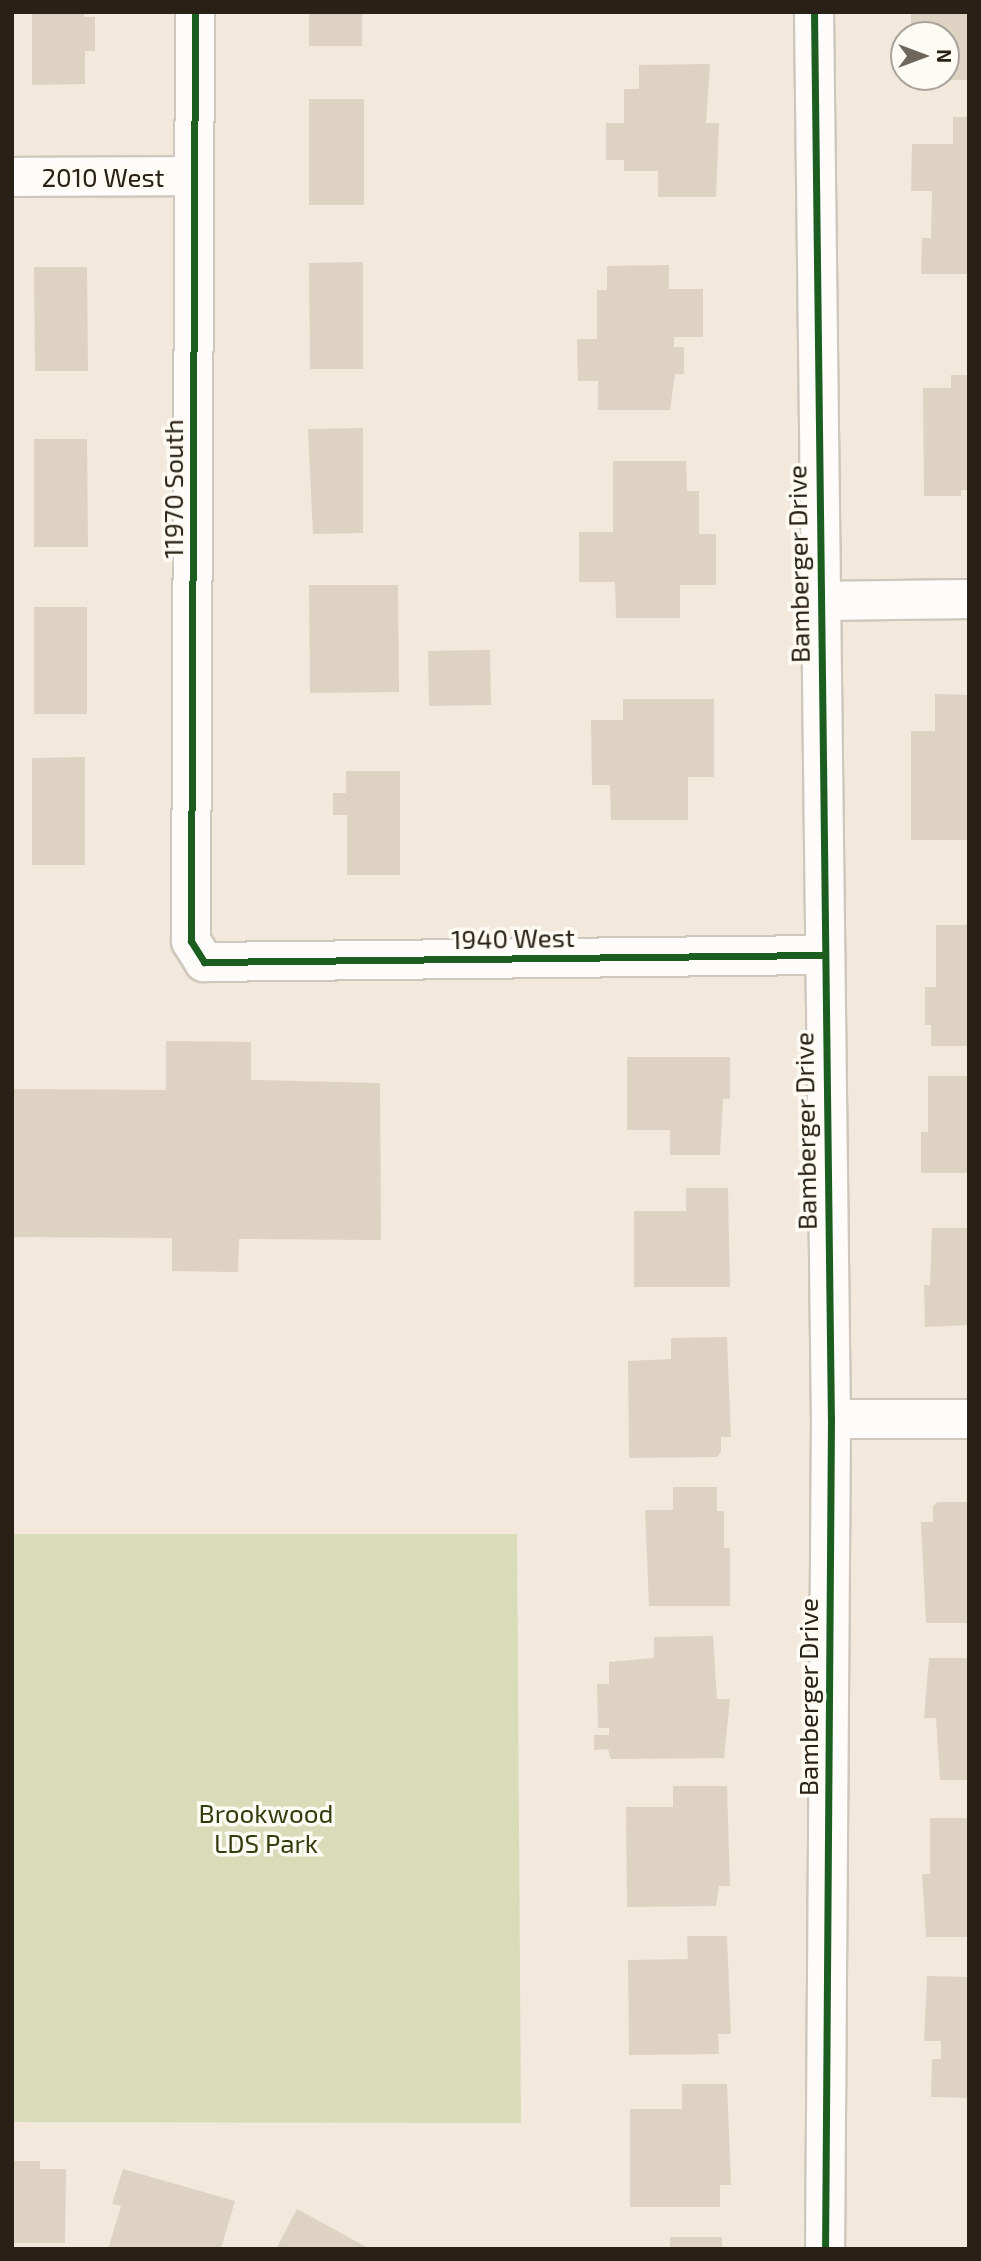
<!DOCTYPE html>
<style>
body{margin:0}
#map{position:relative;width:981px;height:2261px;overflow:hidden;background:#f2e9dc;font-family:"Exo 2",sans-serif}
div>[style]{position:absolute}
.green>*{inset:0;background:#d8dcb9}
.building>*{inset:0;background:#ded2c2}
.roads{filter:drop-shadow(2px 0 #cfc7bc) drop-shadow(-2px 0 #cfc7bc) drop-shadow(0 2px #cfc7bc) drop-shadow(0 -2px #cfc7bc)}
.minor>*{height:38px;margin:-19px;padding:0 19px;transform-origin:19px;border-radius:19px;background:#fdfcfa}
.cycleway>*{height:7px;margin:-3.5px;padding:0 3.5px;transform-origin:3.5px;border-radius:3.5px;background:#1b5e20}
span{translate:-50% -50%;white-space:nowrap;text-align:center;line-height:1.15;-webkit-text-stroke:7px #fefaf4;paint-order:stroke}
.street-label{font-size:26px;color:#292116}
.park-label{font-size:26px;color:#323d0d}
.frame{position:absolute;inset:0;border:14px solid #292116;pointer-events:none}
.north{position:absolute;left:890px;top:21px;width:70px;height:70px;box-sizing:border-box;background:#fefaf4;border:2px solid #a9a39b;border-radius:50%;rotate:90deg;font-size:19px;font-weight:700;line-height:28px;text-align:center;color:#292116}
.north::after{content:'';display:block;margin:auto;width:24px;height:32px;background:#6f675b;clip-path:polygon(50% 0,100% 100%,50% 72%,0 100%)}
</style>
<div id="map">
<div class="green">
<div style="clip-path:polygon(12px 1534px,517px 1534px,521px 2123px,12px 2122px)"></div>
</div>
<div class="building">
<div style="clip-path:polygon(32px 12px,84px 12px,84px 17px,95px 17px,95px 51px,85px 51px,85px 84px,32px 85px)"></div>
<div style="clip-path:polygon(309px 12px,362px 12px,362px 46px,309px 46px)"></div>
<div style="clip-path:polygon(911px 12px,969px 12px,969px 80px,928px 80px,946px 77px,946px 35px,911px 35px)"></div>
<div style="clip-path:polygon(710px 64px,706px 123px,719px 123px,716px 197px,658px 197px,658px 171px,624px 171px,624px 160px,606px 160px,606px 123px,624px 123px,624px 89px,639px 89px,639px 65px)"></div>
<div style="clip-path:polygon(309px 99px,364px 99px,364px 205px,309px 205px)"></div>
<div style="clip-path:polygon(953px 117px,969px 117px,969px 274px,921px 274px,922px 238px,931px 238px,932px 191px,911px 191px,912px 144px,953px 144px)"></div>
<div style="clip-path:polygon(363px 262px,363px 369px,310px 369px,309px 263px)"></div>
<div style="clip-path:polygon(669px 265px,669px 289px,703px 289px,703px 337px,674px 337px,674px 347px,684px 347px,684px 374px,675px 374px,670px 410px,598px 410px,598px 381px,578px 381px,577px 339px,597px 339px,597px 290px,607px 290px,607px 266px)"></div>
<div style="clip-path:polygon(34px 267px,87px 267px,88px 371px,35px 371px)"></div>
<div style="clip-path:polygon(951px 375px,969px 375px,969px 490px,961px 490px,961px 496px,924px 496px,923px 388px,951px 388px)"></div>
<div style="clip-path:polygon(363px 428px,363px 533px,313px 534px,308px 429px)"></div>
<div style="clip-path:polygon(34px 439px,87px 439px,88px 547px,34px 547px)"></div>
<div style="clip-path:polygon(613px 461px,686px 461px,687px 491px,699px 491px,699px 534px,716px 534px,716px 585px,680px 585px,680px 618px,616px 618px,615px 582px,579px 582px,579px 532px,613px 532px)"></div>
<div style="clip-path:polygon(309px 585px,398px 585px,399px 692px,310px 693px)"></div>
<div style="clip-path:polygon(34px 607px,87px 607px,87px 714px,34px 714px)"></div>
<div style="clip-path:polygon(490px 650px,491px 705px,429px 706px,428px 651px)"></div>
<div style="clip-path:polygon(935px 694px,969px 695px,969px 840px,911px 840px,911px 731px,935px 731px)"></div>
<div style="clip-path:polygon(623px 699px,714px 699px,714px 777px,688px 777px,688px 820px,611px 820px,610px 785px,592px 785px,591px 720px,623px 720px)"></div>
<div style="clip-path:polygon(85px 757px,85px 865px,32px 865px,32px 758px)"></div>
<div style="clip-path:polygon(346px 771px,400px 771px,400px 875px,347px 875px,347px 815px,333px 815px,333px 793px,346px 793px)"></div>
<div style="clip-path:polygon(936px 925px,969px 925px,969px 1046px,931px 1046px,931px 1025px,925px 1025px,925px 987px,936px 987px)"></div>
<div style="clip-path:polygon(166px 1041px,251px 1042px,251px 1080px,380px 1083px,381px 1240px,239px 1239px,238px 1272px,172px 1271px,172px 1238px,12px 1237px,12px 1089px,166px 1090px)"></div>
<div style="clip-path:polygon(627px 1057px,730px 1057px,730px 1099px,723px 1099px,720px 1155px,670px 1155px,670px 1130px,627px 1130px)"></div>
<div style="clip-path:polygon(928px 1076px,969px 1076px,969px 1173px,921px 1173px,921px 1132px,928px 1132px)"></div>
<div style="clip-path:polygon(686px 1188px,728px 1188px,730px 1287px,634px 1287px,634px 1211px,686px 1211px)"></div>
<div style="clip-path:polygon(932px 1228px,969px 1228px,969px 1325px,925px 1327px,924px 1285px,930px 1285px)"></div>
<div style="clip-path:polygon(727px 1337px,731px 1437px,721px 1437px,721px 1452px,717px 1457px,629px 1458px,628px 1361px,671px 1359px,671px 1338px)"></div>
<div style="clip-path:polygon(673px 1487px,717px 1487px,717px 1511px,724px 1511px,724px 1548px,730px 1548px,730px 1606px,649px 1606px,645px 1510px,673px 1510px)"></div>
<div style="clip-path:polygon(938px 1502px,969px 1502px,968px 1623px,926px 1623px,921px 1522px,933px 1522px,933px 1506px)"></div>
<div style="clip-path:polygon(713px 1636px,717px 1699px,730px 1699px,724px 1758px,611px 1759px,608px 1749px,594px 1750px,594px 1735px,609px 1735px,609px 1728px,598px 1728px,597px 1684px,609px 1684px,609px 1662px,654px 1658px,654px 1637px)"></div>
<div style="clip-path:polygon(929px 1658px,969px 1658px,969px 1780px,940px 1780px,936px 1718px,924px 1718px)"></div>
<div style="clip-path:polygon(673px 1786px,727px 1786px,730px 1886px,719px 1886px,716px 1906px,627px 1907px,626px 1807px,673px 1807px)"></div>
<div style="clip-path:polygon(930px 1818px,969px 1818px,968px 1937px,926px 1937px,922px 1874px,930px 1874px)"></div>
<div style="clip-path:polygon(687px 1936px,727px 1936px,731px 2034px,718px 2034px,719px 2054px,629px 2055px,628px 1960px,688px 1959px)"></div>
<div style="clip-path:polygon(927px 1976px,969px 1977px,969px 2098px,931px 2097px,932px 2059px,941px 2059px,941px 2041px,924px 2041px)"></div>
<div style="clip-path:polygon(682px 2084px,727px 2084px,731px 2185px,720px 2185px,720px 2207px,630px 2207px,630px 2109px,682px 2109px)"></div>
<div style="clip-path:polygon(12px 2161px,40px 2161px,40px 2169px,66px 2169px,65px 2243px,12px 2243px)"></div>
<div style="clip-path:polygon(123px 2169px,235px 2201px,221px 2249px,108px 2249px,121px 2206px,112px 2204px)"></div>
<div style="clip-path:polygon(297px 2209px,370px 2249px,276px 2249px)"></div>
<div style="clip-path:polygon(670px 2237px,722px 2237px,722px 2249px,670px 2249px)"></div>
</div>
<div class="roads">
<div class="minor">
<div style="left:195px;top:12px;width:929px;rotate:90.25deg"></div>
<div style="left:191px;top:941px;width:25px;rotate:58deg"></div>
<div style="left:204px;top:962px;width:619px;rotate:-0.65deg"></div>
<div style="left:814px;top:12px;width:1407px;rotate:89.31deg"></div>
<div style="left:831px;top:1419px;width:830px;rotate:90.41deg"></div>
<div style="left:12px;top:177px;width:182px;rotate:-0.3deg"></div>
<div style="left:819px;top:601px;width:150px;rotate:-0.8deg"></div>
<div style="left:831px;top:1419px;width:138px"></div>
</div>
</div>
<div class="cycleway">
<div style="left:195px;top:12px;width:929px;rotate:90.25deg"></div>
<div style="left:191px;top:941px;width:25px;rotate:58deg"></div>
<div style="left:204px;top:962px;width:619px;rotate:-0.65deg"></div>
<div style="left:814px;top:12px;width:1407px;rotate:89.31deg"></div>
<div style="left:831px;top:1419px;width:830px;rotate:90.41deg"></div>
</div>
<div class="street-label">
<span style="left:103px;top:177px">2010 West</span>
<span style="left:173px;top:489px;rotate:-90deg">11970 South</span>
<span style="left:798px;top:564px;rotate:-91deg">Bamberger Drive</span>
<span style="left:513px;top:938px;rotate:-1deg">1940 West</span>
<span style="left:805px;top:1131px;rotate:-91deg">Bamberger Drive</span>
<span style="left:808px;top:1697px;rotate:-90deg">Bamberger Drive</span>
</div>
<div class="park-label">
<span style="left:266px;top:1828px">Brookwood<br>LDS Park</span>
</div>
<div class="frame"></div>
<div class="north">N</div>
</div>
